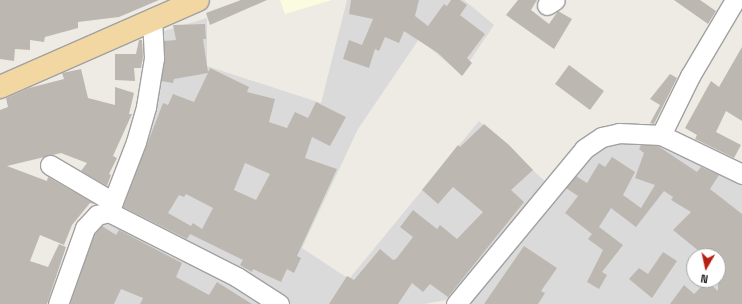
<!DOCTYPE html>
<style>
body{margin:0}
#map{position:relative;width:742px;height:304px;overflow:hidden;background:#edebe4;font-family:"Space Grotesk",sans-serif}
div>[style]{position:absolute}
.residential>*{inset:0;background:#dbdada}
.education>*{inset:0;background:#f9fcde}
.building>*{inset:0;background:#bdb7b1}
.roads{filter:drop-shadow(1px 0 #a1a1a1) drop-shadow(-1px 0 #a1a1a1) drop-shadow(0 1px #a1a1a1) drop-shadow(0 -1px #a1a1a1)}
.minor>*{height:19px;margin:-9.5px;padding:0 9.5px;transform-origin:9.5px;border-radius:9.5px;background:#fff}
.major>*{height:22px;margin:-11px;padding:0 11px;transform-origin:11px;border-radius:11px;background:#f3d7a3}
span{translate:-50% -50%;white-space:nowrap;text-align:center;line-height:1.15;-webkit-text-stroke:3.5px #fff;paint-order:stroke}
.north{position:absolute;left:686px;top:248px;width:40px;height:40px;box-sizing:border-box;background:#fff;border:1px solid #a5a5a5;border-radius:50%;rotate:189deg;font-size:11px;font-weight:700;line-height:16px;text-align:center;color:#1d1d1d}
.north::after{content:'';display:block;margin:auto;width:14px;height:18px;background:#b82112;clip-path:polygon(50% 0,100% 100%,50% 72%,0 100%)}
</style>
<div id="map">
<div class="residential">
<div style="clip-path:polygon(347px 0,464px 0,494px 25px,461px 74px,419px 39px,358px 129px,302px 248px,349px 279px,479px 121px,546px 182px,460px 292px,445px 300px,424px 304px,64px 304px,84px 240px,116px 205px,154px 34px,207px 18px,207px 66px,321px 103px)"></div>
<div style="clip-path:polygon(evenodd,630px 138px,656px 144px,703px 161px,742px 184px,742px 304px,463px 304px,598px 147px,630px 138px,694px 256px,718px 256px,718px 280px,694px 280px,694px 256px)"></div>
</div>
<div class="education">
<div style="clip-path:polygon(280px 0,332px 0,285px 14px)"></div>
</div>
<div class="building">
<div style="clip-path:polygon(0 0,159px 0,119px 17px,78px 22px,78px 28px,45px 37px,44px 42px,30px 40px,30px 50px,15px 49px,14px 61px,0 59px)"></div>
<div style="clip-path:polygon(241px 0,267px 0,210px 25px,206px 13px)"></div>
<div style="clip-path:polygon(351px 0,419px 0,415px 16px,428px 26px,444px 4px,447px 6px,451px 0,460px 0,467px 5px,460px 15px,485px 34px,467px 58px,472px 63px,462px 76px,438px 53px,404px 31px,399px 43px,385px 37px,379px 51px,375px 49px,369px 68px,343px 59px,349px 40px,362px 45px,373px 19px,349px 14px)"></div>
<div style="clip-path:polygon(518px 0,537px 0,531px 10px,549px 24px,558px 11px,572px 19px,554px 49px,506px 15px)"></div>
<div style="clip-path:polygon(674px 0,700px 0,716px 11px,708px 24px)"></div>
<div style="clip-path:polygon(evenodd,205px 24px,206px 39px,203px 39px,208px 72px,210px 68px,249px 87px,247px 92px,275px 99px,269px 122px,287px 128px,295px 112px,308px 118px,316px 102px,346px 117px,330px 146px,312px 137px,305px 158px,337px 169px,297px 256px,301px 258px,294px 273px,287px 269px,281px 282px,253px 269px,252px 272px,240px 265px,243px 260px,190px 234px,187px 239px,123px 207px,163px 103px,168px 105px,173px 94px,194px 102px,208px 73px,174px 79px,173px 83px,161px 81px,164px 41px,176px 40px,173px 25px,205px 24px,245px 163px,270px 174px,256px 200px,234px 190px,245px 163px,205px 24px,186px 194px,213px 208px,202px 229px,193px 223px,191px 226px,168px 213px,179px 195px,184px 197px,186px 194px)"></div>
<div style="clip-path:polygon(139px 40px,142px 40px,143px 57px,141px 68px,134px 68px,135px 81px,115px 80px,115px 54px,136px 54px)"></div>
<div style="clip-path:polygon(742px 47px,742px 121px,726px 111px,716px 132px,741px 145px,734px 158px,695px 139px,697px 135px,685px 128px,711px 81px,719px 87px)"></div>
<div style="clip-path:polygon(569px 65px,604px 91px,590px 110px,555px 84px)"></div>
<div style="clip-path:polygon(81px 69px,88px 98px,115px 105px,115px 87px,134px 93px,129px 114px,132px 114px,113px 156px,117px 158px,109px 174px,111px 175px,107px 186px,81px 171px,87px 163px,61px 153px,7px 166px,47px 181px,48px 177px,95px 204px,90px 203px,72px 225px,64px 245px,40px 235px,30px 261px,48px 267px,59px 244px,66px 247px,47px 304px,0 304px,0 110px,8px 107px,6px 98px,29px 88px,64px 79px,62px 73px)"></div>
<div style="clip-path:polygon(670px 74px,677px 78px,654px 124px,650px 123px,660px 105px,650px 99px)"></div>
<div style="clip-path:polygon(484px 124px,509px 145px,533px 170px,511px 190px,524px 202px,448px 297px,430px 284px,423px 292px,412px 283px,398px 304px,329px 304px,347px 276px,354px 280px,380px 249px,393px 260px,396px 259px,413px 237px,400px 227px,413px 210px,437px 229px,440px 225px,457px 239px,483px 212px,453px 187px,438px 204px,422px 190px,458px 145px,460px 147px)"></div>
<div style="clip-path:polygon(641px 145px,658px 146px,697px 172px,701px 167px,719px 175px,710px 189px,742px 214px,742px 304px,670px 304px,684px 285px,694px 294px,707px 281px,718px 291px,718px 256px,705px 256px,673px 230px,691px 212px,671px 200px,673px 197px,664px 191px,636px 227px,611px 208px,599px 227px,623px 245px,602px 272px,607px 275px,599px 289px,587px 282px,603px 250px,588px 239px,592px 234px,565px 213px,578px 196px,566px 188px,576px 176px,587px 183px,599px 163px,605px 167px,612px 157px,635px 172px,623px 195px,641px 208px,655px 185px,635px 178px,644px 153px,639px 149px)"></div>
<div style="clip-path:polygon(102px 226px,116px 235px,119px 230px,182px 263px,176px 277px,209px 295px,217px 282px,252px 304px,140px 304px,143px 298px,121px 289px,114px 304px,70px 304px,93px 237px)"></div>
<div style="clip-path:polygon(524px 246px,557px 268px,541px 291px,545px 293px,538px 304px,484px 304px)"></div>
<div style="clip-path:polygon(663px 252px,677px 261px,652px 298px,629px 279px,639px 268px,648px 274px)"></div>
</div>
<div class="roads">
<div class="minor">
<div style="left:547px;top:5px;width:9px;rotate:-32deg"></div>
<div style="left:152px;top:18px;width:40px;rotate:87.1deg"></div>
<div style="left:154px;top:58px;width:50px;rotate:99.3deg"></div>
<div style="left:146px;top:107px;width:36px;rotate:106deg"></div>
<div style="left:136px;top:142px;width:75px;rotate:111.1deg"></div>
<div style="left:109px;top:212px;width:144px;rotate:26.9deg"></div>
<div style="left:237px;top:277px;width:50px;rotate:32.7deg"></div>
<div style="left:661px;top:135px;width:66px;rotate:-63.8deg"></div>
<div style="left:690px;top:76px;width:88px;rotate:-59.4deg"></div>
<div style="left:50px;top:165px;width:73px;rotate:30.4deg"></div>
<div style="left:58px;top:304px;width:81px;rotate:-70.4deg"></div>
<div style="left:85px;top:228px;width:18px;rotate:-47deg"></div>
<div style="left:97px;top:215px;width:12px;rotate:-14deg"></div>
<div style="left:456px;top:304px;width:201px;rotate:-50.4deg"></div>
<div style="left:584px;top:149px;width:22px;rotate:-34deg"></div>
<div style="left:602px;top:137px;width:17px;rotate:-13deg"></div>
<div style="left:619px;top:133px;width:42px;rotate:2.7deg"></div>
<div style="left:661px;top:135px;width:90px;rotate:25.7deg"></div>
</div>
<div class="major">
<div style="left:0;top:87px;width:216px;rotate:-23.7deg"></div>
</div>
</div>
<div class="north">N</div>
</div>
